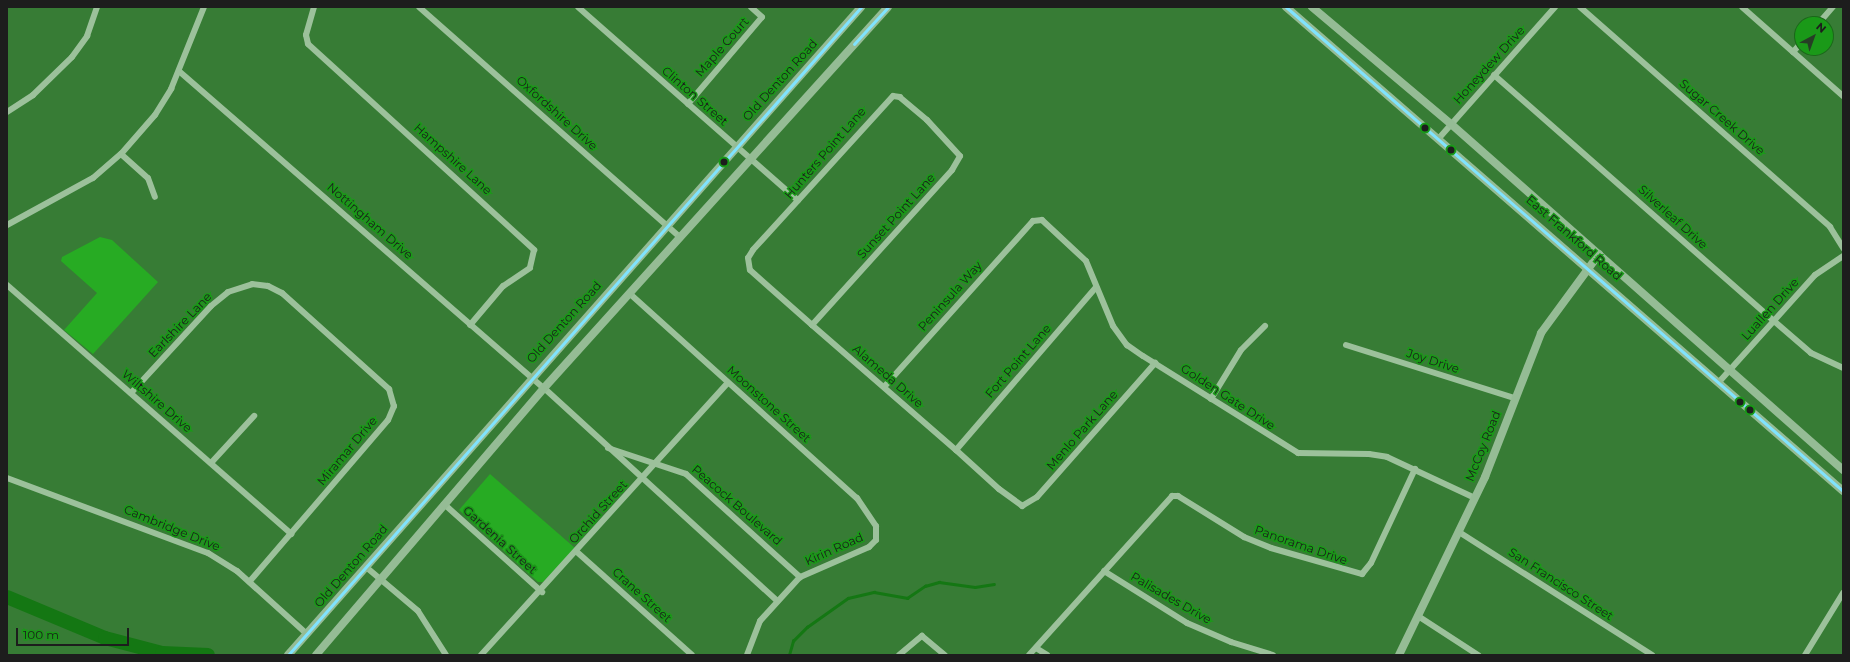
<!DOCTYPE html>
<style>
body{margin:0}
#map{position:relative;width:1850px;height:662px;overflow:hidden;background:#377c35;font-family:Montserrat,sans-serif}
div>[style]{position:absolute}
.green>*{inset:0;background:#27ab23}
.stream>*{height:2.5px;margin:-1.25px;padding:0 1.25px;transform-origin:1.25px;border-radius:1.25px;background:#147713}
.river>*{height:14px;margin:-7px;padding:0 7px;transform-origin:7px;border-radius:7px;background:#147713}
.street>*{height:6px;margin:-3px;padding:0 3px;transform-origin:3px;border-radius:3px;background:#9cc19b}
.secondary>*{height:8px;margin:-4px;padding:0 4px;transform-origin:4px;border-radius:4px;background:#95bc95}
.bus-1>*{height:3px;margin:-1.5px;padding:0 1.5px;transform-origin:1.5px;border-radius:1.5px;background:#80e3ff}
.dots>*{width:11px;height:11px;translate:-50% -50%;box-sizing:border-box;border:2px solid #1a9918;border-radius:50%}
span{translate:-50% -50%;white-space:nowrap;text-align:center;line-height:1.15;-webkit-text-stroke:3px #1a9918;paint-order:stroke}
.street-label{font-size:12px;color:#1d1d1d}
.frame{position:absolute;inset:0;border:8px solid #1d1d1d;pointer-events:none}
.north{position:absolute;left:1794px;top:16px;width:40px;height:40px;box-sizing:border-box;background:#1a9918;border:1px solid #1b671a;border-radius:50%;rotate:41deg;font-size:11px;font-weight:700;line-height:16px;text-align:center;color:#1d1d1d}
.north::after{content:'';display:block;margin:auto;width:14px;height:18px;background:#263e25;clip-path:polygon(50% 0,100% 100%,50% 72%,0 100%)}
.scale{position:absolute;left:16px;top:628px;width:113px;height:18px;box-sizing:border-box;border:2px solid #1d1d1d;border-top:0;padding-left:5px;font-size:12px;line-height:14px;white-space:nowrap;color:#1d1d1d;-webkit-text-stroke:3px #1a9918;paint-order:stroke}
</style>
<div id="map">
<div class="green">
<div style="clip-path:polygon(100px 237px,112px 240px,158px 282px,93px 354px,64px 330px,97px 293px,61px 261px,62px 257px)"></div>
<div style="clip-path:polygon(490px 474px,575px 548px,543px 582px,538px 582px,459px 510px)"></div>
</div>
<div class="stream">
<div style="left:789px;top:655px;width:15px;rotate:-74deg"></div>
<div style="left:793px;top:641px;width:20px;rotate:-45deg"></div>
<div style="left:807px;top:627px;width:50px;rotate:-35.3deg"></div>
<div style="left:848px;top:598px;width:27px;rotate:-13deg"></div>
<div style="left:874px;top:592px;width:34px;rotate:10deg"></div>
<div style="left:907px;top:598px;width:22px;rotate:-34deg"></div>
<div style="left:925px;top:586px;width:15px;rotate:-16deg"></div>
<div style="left:939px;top:582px;width:36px;rotate:8deg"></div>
<div style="left:975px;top:587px;width:19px;rotate:-9deg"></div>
</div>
<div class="river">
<div style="left:7px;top:597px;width:106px;rotate:22.7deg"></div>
<div style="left:105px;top:638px;width:59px;rotate:14.7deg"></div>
<div style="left:162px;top:653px;width:46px;rotate:2.5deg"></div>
</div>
<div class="street">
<div style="left:314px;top:7px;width:29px;rotate:106deg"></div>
<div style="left:306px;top:35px;width:9px;rotate:77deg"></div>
<div style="left:308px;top:44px;width:306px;rotate:42.3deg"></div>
<div style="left:534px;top:250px;width:18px;rotate:103deg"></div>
<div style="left:530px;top:268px;width:32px;rotate:146deg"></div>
<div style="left:503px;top:286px;width:51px;rotate:130.2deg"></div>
<div style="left:419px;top:7px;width:348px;rotate:41.4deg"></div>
<div style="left:578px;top:7px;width:293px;rotate:41.3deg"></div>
<div style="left:1580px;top:7px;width:333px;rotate:41.3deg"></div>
<div style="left:1830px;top:227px;width:25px;rotate:58deg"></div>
<div style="left:1742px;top:7px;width:135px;rotate:41.4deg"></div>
<div style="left:1818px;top:24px;width:23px;rotate:-49deg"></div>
<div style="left:1793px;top:52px;width:13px;rotate:-48deg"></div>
<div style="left:180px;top:72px;width:482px;rotate:41deg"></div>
<div style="left:544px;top:388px;width:316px;rotate:42.4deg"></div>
<div style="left:1494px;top:75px;width:373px;rotate:41.3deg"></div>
<div style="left:1774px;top:321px;width:49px;rotate:40.9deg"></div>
<div style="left:1811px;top:353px;width:35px;rotate:25deg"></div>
<div style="left:688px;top:104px;width:114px;rotate:-49.6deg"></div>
<div style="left:762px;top:17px;width:15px;rotate:-138deg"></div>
<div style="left:7px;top:112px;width:31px;rotate:-33deg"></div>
<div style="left:33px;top:95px;width:54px;rotate:-44.3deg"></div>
<div style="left:72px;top:57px;width:26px;rotate:-54deg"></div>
<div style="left:87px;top:36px;width:31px;rotate:-71deg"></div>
<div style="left:1440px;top:137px;width:174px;rotate:-48.5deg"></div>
<div style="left:121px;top:154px;width:36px;rotate:42deg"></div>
<div style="left:148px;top:178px;width:20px;rotate:70deg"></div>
<div style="left:7px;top:225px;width:98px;rotate:-28.7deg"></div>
<div style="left:93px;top:178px;width:37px;rotate:-41deg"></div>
<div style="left:121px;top:154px;width:52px;rotate:-48.9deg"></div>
<div style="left:155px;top:115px;width:31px;rotate:-58deg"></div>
<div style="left:171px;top:89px;width:88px;rotate:-68.1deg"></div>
<div style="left:7px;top:285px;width:378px;rotate:41.2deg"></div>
<div style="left:629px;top:293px;width:307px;rotate:42deg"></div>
<div style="left:857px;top:498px;width:34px;rotate:56deg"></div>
<div style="left:876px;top:526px;width:14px;rotate:90deg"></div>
<div style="left:876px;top:540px;width:10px;rotate:135deg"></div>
<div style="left:869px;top:547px;width:75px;rotate:156.5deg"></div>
<div style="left:800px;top:577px;width:59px;rotate:132.3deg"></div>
<div style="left:760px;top:621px;width:36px;rotate:111deg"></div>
<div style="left:812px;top:325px;width:209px;rotate:-47.9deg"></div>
<div style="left:952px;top:170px;width:16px;rotate:-60deg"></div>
<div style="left:960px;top:156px;width:49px;rotate:-132.5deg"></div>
<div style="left:927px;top:120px;width:35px;rotate:-140deg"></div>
<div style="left:900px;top:97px;width:7px;rotate:-172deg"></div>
<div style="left:893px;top:96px;width:208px;rotate:132.3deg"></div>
<div style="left:753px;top:250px;width:9px;rotate:122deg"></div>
<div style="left:748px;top:258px;width:12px;rotate:81deg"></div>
<div style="left:750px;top:270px;width:83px;rotate:41.6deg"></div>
<div style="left:812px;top:325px;width:191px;rotate:41deg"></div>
<div style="left:956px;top:450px;width:58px;rotate:42.2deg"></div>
<div style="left:999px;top:489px;width:29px;rotate:36deg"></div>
<div style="left:1022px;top:506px;width:17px;rotate:-31deg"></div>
<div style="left:1037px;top:497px;width:179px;rotate:-48.6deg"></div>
<div style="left:1346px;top:345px;width:176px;rotate:17.5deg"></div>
<div style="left:1719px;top:382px;width:144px;rotate:-48.1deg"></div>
<div style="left:1815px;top:275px;width:34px;rotate:-34deg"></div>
<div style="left:884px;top:387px;width:223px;rotate:-48.1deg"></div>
<div style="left:1033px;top:221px;width:9px;rotate:-6deg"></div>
<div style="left:1042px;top:220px;width:60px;rotate:43deg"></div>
<div style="left:1086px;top:261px;width:70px;rotate:67.4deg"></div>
<div style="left:1113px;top:326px;width:24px;rotate:54deg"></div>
<div style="left:1127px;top:345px;width:19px;rotate:35deg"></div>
<div style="left:1143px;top:356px;width:183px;rotate:32deg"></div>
<div style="left:1298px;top:453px;width:71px;rotate:0.8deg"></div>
<div style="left:1369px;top:454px;width:18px;rotate:9deg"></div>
<div style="left:1387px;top:457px;width:97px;rotate:25deg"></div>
<div style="left:131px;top:393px;width:118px;rotate:-47.4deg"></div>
<div style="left:211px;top:306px;width:22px;rotate:-39deg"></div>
<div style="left:228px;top:292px;width:25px;rotate:-18deg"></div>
<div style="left:252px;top:284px;width:16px;rotate:7deg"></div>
<div style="left:268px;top:286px;width:16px;rotate:27deg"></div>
<div style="left:282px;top:293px;width:144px;rotate:41.9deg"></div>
<div style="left:389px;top:389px;width:18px;rotate:74deg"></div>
<div style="left:394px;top:406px;width:15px;rotate:113deg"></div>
<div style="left:388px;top:420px;width:213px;rotate:130.6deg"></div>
<div style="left:1211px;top:399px;width:57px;rotate:-58.5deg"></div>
<div style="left:1241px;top:350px;width:34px;rotate:-45deg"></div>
<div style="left:608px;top:448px;width:82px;rotate:18.4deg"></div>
<div style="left:686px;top:474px;width:154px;rotate:42.1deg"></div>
<div style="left:956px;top:450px;width:215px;rotate:-49.3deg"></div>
<div style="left:211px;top:463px;width:64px;rotate:-47.5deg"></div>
<div style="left:7px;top:478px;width:215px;rotate:20.5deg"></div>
<div style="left:208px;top:553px;width:34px;rotate:32deg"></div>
<div style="left:237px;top:571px;width:94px;rotate:42deg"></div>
<div style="left:444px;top:504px;width:132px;rotate:41.9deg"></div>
<div style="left:1459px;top:532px;width:229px;rotate:32.5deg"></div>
<div style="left:577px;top:552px;width:154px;rotate:41.8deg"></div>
<div style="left:366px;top:567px;width:68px;rotate:40.2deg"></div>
<div style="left:418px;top:611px;width:52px;rotate:57.5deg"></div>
<div style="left:1104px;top:571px;width:98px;rotate:32.1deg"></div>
<div style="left:1187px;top:623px;width:48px;rotate:23.4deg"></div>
<div style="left:1231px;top:642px;width:44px;rotate:17.2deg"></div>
<div style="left:1418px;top:616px;width:72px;rotate:33deg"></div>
<div style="left:1036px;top:648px;width:13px;rotate:32deg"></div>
<div style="left:481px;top:655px;width:367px;rotate:-47.8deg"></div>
<div style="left:899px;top:655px;width:30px;rotate:-40deg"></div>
<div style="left:922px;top:636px;width:30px;rotate:40deg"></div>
<div style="left:1029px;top:655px;width:214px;rotate:-48deg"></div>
<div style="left:1172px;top:496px;width:6px"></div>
<div style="left:1178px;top:496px;width:78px;rotate:31.8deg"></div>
<div style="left:1244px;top:537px;width:29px;rotate:22deg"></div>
<div style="left:1271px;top:548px;width:95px;rotate:15.9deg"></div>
<div style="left:1362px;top:574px;width:14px;rotate:-51deg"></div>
<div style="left:1371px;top:563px;width:104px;rotate:-64.9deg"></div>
<div style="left:1805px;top:655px;width:73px;rotate:-58.5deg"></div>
</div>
<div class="secondary">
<div style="left:1286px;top:7px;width:738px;rotate:40.99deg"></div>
<div style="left:1312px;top:7px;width:182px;rotate:40.1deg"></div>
<div style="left:1451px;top:124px;width:523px;rotate:41.43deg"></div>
<div style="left:288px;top:655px;width:865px;rotate:-48.51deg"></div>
<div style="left:316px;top:655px;width:351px;rotate:-49.5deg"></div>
<div style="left:544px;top:388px;width:513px;rotate:-47.92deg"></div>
<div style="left:1399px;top:655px;width:198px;rotate:-64.2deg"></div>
<div style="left:1485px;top:477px;width:155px;rotate:-68.7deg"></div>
<div style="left:1541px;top:333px;width:98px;rotate:-53.7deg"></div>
</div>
<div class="bus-1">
<div style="left:1286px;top:7px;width:738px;rotate:40.99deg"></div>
<div style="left:854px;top:44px;width:50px;rotate:-47.4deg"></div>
<div style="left:288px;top:655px;width:865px;rotate:-48.51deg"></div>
</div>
<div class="dots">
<div style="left:1425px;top:128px;background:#1d1d1d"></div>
<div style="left:1451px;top:150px;background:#1d1d1d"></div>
<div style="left:724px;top:162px;background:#1d1d1d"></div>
<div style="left:1740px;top:402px;background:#1d1d1d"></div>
<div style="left:1750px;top:410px;background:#1d1d1d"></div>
</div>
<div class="street-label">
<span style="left:722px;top:47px;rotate:-49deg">Maple Court</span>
<span style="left:1489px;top:65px;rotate:-48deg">Honeydew Drive</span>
<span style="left:780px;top:80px;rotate:-48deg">Old Denton Road</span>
<span style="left:695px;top:96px;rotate:41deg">Clinton Street</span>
<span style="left:557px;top:113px;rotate:42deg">Oxfordshire Drive</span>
<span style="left:1722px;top:117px;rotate:41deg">Sugar Creek Drive</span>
<span style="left:825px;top:153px;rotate:-49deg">Hunters Point Lane</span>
<span style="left:453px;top:159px;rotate:42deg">Hampshire Lane</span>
<span style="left:896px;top:216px;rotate:-48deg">Sunset Point Lane</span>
<span style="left:1673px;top:217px;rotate:42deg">Silverleaf Drive</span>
<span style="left:370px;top:221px;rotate:41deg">Nottingham Drive</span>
<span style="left:1574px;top:238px;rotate:41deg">East Frankford Road</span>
<span style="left:950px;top:296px;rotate:-48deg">Peninsula Way</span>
<span style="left:1770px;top:309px;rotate:-48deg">Luallen Drive</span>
<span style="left:564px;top:322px;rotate:-48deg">Old Denton Road</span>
<span style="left:180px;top:325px;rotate:-46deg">Earlshire Lane</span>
<span style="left:1018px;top:361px;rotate:-49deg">Fort Point Lane</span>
<span style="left:1433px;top:361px;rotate:18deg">Joy Drive</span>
<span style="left:888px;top:376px;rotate:41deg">Alameda Drive</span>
<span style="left:1228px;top:397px;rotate:33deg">Golden Gate Drive</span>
<span style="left:157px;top:401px;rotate:41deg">Wiltshire Drive</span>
<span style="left:769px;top:404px;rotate:42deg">Moonstone Street</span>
<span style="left:1082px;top:430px;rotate:-49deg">Menlo Park Lane</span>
<span style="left:1483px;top:446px;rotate:-68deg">McCoy Road</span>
<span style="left:347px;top:451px;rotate:-50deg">Miramar Drive</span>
<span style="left:737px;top:505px;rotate:41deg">Peacock Boulevard</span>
<span style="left:598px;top:512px;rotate:-48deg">Orchid Street</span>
<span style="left:172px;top:528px;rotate:22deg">Cambridge Drive</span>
<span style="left:500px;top:540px;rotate:42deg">Gardenia Street</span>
<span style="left:1301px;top:545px;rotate:19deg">Panorama Drive</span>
<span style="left:834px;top:549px;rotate:-24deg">Kirin Road</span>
<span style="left:351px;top:566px;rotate:-49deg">Old Denton Road</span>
<span style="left:1561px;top:584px;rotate:33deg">San Francisco Street</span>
<span style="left:642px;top:595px;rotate:42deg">Crane Street</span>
<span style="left:1171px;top:598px;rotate:30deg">Palisades Drive</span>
</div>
<div class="frame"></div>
<div class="north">N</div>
<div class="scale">100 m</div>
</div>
